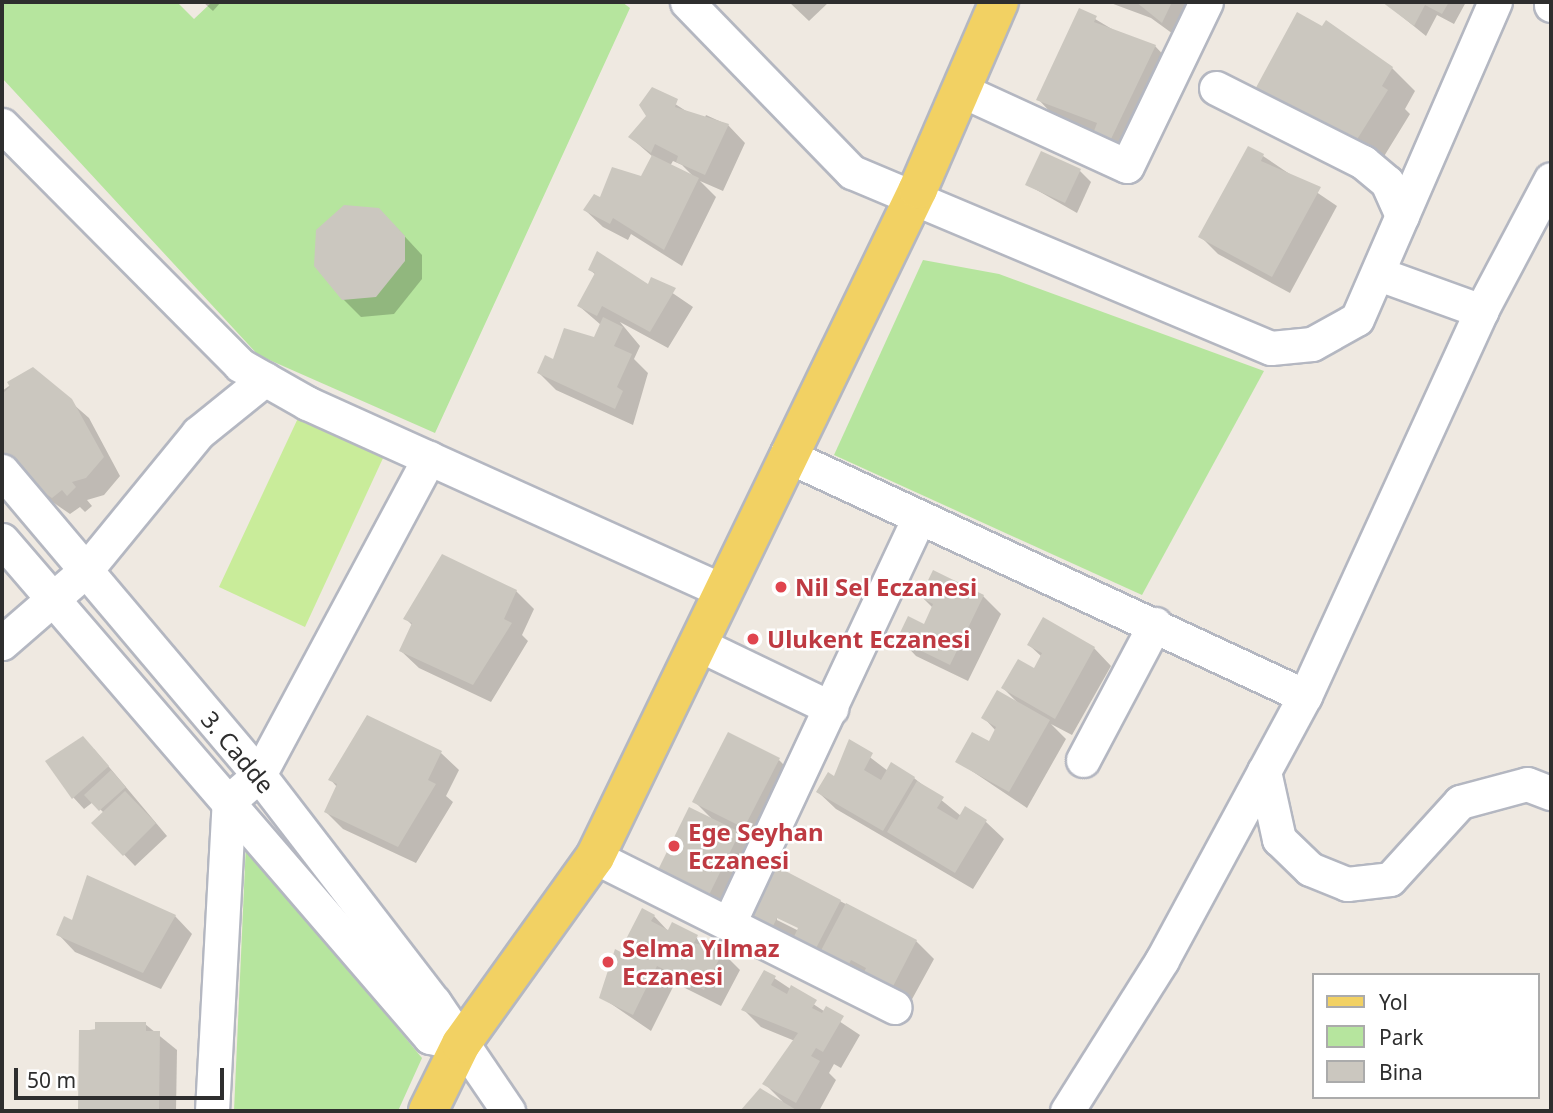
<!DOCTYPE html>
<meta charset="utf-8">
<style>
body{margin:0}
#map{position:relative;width:1553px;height:1113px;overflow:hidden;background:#efe9e1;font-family:"Noto Sans",sans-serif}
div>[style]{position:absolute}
.green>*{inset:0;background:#b6e59e}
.pitch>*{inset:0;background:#c9ec9a}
.shadow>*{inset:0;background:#0003}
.building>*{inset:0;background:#cbc7bf}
.roads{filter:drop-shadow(2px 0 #b4b7c1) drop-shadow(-2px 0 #b4b7c1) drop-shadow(0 2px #b4b7c1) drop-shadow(0 -2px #b4b7c1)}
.minor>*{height:33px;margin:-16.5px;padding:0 16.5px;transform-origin:16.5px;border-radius:16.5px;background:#fff}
.major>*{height:38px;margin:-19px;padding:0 19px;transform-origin:19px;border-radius:19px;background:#f2d163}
.dots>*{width:19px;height:19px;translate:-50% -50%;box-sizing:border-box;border:4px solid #fff;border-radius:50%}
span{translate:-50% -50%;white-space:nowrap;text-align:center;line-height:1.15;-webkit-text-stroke:5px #fff;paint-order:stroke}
.health-label{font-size:24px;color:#be3a42;font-weight:700}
.left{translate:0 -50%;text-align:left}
.street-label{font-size:24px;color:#2e2e2e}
.frame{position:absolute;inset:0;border:4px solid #2e2e2e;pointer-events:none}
.legend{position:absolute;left:1312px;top:973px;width:228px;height:126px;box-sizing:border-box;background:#fff;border:2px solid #ababab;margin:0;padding:9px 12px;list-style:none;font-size:21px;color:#2e2e2e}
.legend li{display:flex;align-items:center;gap:14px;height:35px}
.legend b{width:35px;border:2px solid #ababab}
.scale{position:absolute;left:14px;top:1068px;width:210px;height:32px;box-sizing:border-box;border:4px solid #2e2e2e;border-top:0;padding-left:9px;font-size:21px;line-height:24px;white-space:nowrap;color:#2e2e2e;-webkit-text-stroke:5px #fff;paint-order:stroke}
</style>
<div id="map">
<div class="green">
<div style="clip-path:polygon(2px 2px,177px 2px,194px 19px,212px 2px,622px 2px,630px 8px,435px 433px,258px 355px,2px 78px)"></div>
<div style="clip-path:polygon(923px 260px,999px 274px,1264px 371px,1142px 595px,834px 455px)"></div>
<div style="clip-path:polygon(246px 844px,422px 1058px,398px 1111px,234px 1111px)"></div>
</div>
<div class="pitch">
<div style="clip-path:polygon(299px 416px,384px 456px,305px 627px,219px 587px)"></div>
</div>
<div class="shadow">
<div style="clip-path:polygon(203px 2px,221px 2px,213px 11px)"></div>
<div style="clip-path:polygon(789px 2px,829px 2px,809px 21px)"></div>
<div style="clip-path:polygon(1108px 2px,1198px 2px,1180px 39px,1151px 18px)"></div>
<div style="clip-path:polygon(1384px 2px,1466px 2px,1454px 24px,1437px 15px,1426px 36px)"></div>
<div style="clip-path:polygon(1080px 10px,1142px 47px,1155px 46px,1172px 64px,1128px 155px,1099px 134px,1055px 117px,1038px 99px)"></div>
<div style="clip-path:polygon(1392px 68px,1415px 91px,1405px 109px,1410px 114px,1375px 171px,1254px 94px)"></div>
<div style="clip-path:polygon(evenodd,652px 89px,703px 122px,706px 115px,728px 125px,745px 143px,723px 191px,700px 181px,716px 197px,682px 266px,631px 234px,628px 240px,603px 227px,585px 210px,642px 179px,653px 157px,630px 137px,648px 116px,652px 89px,673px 161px,682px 165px,693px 176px,670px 166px,673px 161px)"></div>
<div style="clip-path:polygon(1263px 156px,1337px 206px,1290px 293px,1218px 254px,1201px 237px)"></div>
<div style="clip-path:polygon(1080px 171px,1091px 182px,1077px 213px,1028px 185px)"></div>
<div style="clip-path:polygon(396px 227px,422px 255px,422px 279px,394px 314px,361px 317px,343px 299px)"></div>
<div style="clip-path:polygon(590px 270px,649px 286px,652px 279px,693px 307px,668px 348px,620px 322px,640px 346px,634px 359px,648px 373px,633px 425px,556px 390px,539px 373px,595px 339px,601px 325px,579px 306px,596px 275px)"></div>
<div style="clip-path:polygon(33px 369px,89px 418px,120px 476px,104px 495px,87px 500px,92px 506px,85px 512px,80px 507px,70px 514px,38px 492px,2px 450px,2px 391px)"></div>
<div style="clip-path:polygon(516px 591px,534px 609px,522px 635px,528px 641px,491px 702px,419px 668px,401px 651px,413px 626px,405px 618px)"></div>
<div style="clip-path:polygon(983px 596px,1001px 614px,968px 681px,916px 656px,899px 638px,925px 626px,933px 608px,922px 597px)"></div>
<div style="clip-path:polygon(1029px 645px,1094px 648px,1111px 666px,1072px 735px,1051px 724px,1066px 739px,1027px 808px,957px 761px,989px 743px,996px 731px,984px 718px,1018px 703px,1003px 688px,1035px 670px,1042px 657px)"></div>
<div style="clip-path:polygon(367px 718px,441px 753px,459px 770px,446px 796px,453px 802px,416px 863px,343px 829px,326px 812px,337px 787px,330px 779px)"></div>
<div style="clip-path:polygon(850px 742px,888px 771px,914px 778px,961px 816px,965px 809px,986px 822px,1004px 839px,973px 889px,836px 809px,818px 792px,835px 779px)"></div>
<div style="clip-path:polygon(94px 749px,167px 836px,135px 866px,94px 823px,104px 813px,93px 802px,84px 809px,73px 797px)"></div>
<div style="clip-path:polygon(779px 760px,796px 777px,762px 844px,739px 833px,756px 851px,723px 917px,675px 893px,712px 819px,694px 801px)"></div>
<div style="clip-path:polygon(evenodd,840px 901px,916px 941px,934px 959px,905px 1012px,761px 934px,760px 907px,840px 901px,777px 916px,807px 931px,805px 934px,777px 920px,777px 916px)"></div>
<div style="clip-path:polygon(175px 916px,192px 934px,161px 989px,75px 952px,58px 934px,73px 922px)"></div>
<div style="clip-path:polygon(654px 916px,669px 932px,697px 937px,722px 952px,740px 970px,721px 1006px,675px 983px,651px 1031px,601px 997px,616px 952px,631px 959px,635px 951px,626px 942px)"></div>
<div style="clip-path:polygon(765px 972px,860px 1035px,841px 1068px,834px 1064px,829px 1073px,836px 1080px,819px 1111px,743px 1111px,760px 1090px,783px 1102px,764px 1083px,795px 1041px,761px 1027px,743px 1009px)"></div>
<div style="clip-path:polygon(145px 1024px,177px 1050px,176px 1111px,80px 1111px,80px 1031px)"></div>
</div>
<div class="building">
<div style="clip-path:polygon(1136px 2px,1172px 2px,1162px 23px)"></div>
<div style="clip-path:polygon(1382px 2px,1449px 2px,1442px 14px,1425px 5px,1414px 26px)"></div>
<div style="clip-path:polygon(1079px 8px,1097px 16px,1094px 22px,1156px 45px,1111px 139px,1094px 131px,1097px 123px,1036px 100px)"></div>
<div style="clip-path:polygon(1297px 12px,1322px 26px,1326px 20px,1393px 67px,1382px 86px,1388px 90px,1351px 149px,1252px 95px)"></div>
<div style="clip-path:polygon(652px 87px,678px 99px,675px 107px,729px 124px,705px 175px,676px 162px,678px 156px,655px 144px,651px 153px,628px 137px,646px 116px,639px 105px)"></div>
<div style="clip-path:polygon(1248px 146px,1264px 154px,1261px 161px,1321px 187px,1272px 277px,1198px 237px)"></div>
<div style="clip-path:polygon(1041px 151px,1081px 169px,1065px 203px,1025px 185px)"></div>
<div style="clip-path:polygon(652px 155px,699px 178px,664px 250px,613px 218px,610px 224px,583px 210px,594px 194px,600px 197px,612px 167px,641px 176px)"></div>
<div style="clip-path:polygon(344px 205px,379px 208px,405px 236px,405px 261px,376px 297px,342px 300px,314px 266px,316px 230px)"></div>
<div style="clip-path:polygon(597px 251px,648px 284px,651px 277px,676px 288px,650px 332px,602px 306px,597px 316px,577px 306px,595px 273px,588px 270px)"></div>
<div style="clip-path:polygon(603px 317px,623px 327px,614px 346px,632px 354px,617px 387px,623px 391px,615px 409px,537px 373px,545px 355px,553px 359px,564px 328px,594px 337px)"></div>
<div style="clip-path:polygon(33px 367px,72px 399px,104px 457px,86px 478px,72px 482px,76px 487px,67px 496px,62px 490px,52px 498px,18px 475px,2px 453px,2px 394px,10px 387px,7px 382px)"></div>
<div style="clip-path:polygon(442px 554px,517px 590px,504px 619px,512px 623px,473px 685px,399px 651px,412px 623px,403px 619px)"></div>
<div style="clip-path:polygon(933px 570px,984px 595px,950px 665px,897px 639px,908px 616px,924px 624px,933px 604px,920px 597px)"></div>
<div style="clip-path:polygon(1043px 617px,1095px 647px,1055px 719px,1001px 688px,1018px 659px,1034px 668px,1042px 653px,1027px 645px)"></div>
<div style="clip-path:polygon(997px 690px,1050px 720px,1009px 792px,955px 762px,972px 732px,989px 741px,996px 727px,981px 718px)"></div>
<div style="clip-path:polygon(367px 715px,442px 751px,428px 780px,436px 784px,398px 847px,324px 812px,337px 784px,328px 780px)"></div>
<div style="clip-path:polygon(728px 732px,780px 758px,744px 828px,692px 802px)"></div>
<div style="clip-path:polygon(83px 736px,109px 766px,72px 799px,45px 761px)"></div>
<div style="clip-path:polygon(849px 739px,873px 753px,864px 770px,881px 780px,891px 762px,915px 777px,883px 831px,816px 792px,828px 772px,834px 776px)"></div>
<div style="clip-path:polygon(111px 770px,126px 787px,99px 811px,84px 795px)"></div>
<div style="clip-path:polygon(917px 781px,944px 797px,937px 808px,957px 820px,965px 806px,987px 820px,955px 873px,887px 832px)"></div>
<div style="clip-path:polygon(125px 791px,156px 823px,123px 856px,91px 823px)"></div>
<div style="clip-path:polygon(689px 807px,740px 832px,706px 901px,655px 876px)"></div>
<div style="clip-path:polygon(772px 864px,841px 900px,812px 956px,790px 945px,798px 928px,777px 918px,770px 932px,742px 917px,751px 900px,759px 904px)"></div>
<div style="clip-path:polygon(87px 875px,176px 915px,143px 973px,56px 935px,64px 916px,72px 920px)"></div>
<div style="clip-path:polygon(846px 903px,917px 940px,888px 996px,859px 982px,866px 968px,851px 960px,845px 972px,817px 958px)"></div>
<div style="clip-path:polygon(642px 908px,655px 915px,651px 921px,668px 930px,672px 922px,698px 935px,694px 943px,723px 951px,704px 990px,657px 966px,633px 1015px,599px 998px,615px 949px,630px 957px,635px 948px,624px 943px)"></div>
<div style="clip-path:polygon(764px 970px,776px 976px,771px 985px,787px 994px,791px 985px,817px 1000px,812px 1008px,822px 1013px,826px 1006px,844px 1016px,823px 1052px,816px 1048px,811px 1056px,820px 1061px,796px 1103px,762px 1084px,798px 1033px,741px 1010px)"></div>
<div style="clip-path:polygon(95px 1022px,146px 1022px,146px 1031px,160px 1031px,159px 1111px,78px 1111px,79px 1030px,95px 1030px)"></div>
<div style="clip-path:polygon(760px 1088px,798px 1111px,740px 1111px)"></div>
</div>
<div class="roads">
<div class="minor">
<div style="left:687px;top:2px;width:237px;rotate:45.9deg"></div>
<div style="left:852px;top:172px;width:454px;rotate:22.8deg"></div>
<div style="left:1271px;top:348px;width:41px;rotate:-5.6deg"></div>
<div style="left:1312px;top:344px;width:51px;rotate:-29.1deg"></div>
<div style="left:1357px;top:319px;width:346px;rotate:-66.5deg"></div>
<div style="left:1551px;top:2px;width:3px;rotate:90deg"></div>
<div style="left:1216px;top:88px;width:165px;rotate:26.7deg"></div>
<div style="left:1363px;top:162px;width:31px;rotate:40deg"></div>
<div style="left:1387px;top:182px;width:37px;rotate:66deg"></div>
<div style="left:963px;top:91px;width:180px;rotate:24.6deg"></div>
<div style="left:1127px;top:166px;width:182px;rotate:-64.3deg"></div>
<div style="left:2px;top:125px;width:338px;rotate:45.2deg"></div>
<div style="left:240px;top:365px;width:77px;rotate:29.6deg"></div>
<div style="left:307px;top:403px;width:457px;rotate:24.3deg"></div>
<div style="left:1379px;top:274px;width:109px;rotate:19.9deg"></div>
<div style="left:786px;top:455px;width:572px;rotate:24.91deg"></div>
<div style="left:2px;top:471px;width:398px;rotate:49.8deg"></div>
<div style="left:259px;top:775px;width:287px;rotate:52.4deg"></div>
<div style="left:434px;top:1002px;width:132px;rotate:55.8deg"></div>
<div style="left:2px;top:540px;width:656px;rotate:49.27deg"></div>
<div style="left:430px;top:1037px;width:32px;rotate:13deg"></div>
<div style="left:2px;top:643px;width:111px;rotate:-41deg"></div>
<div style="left:86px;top:570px;width:177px;rotate:-50.7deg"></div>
<div style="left:198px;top:433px;width:86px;rotate:-38.9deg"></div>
<div style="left:698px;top:644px;width:148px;rotate:25.7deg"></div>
<div style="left:1083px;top:760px;width:154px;rotate:-62.1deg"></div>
<div style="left:1264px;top:771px;width:70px;rotate:77.6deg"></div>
<div style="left:1279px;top:839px;width:43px;rotate:44.1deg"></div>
<div style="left:1310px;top:869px;width:40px;rotate:22deg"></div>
<div style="left:1347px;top:884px;width:43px;rotate:-6.6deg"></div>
<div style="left:1390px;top:879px;width:104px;rotate:-47.7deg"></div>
<div style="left:1460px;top:802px;width:69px;rotate:-15deg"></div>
<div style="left:1527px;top:784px;width:26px;rotate:21deg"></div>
<div style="left:595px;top:857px;width:335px;rotate:26.6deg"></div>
<div style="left:729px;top:923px;width:447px;rotate:-64.9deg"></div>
<div style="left:212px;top:1111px;width:310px;rotate:-86.9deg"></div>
<div style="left:229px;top:801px;width:40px;rotate:-41deg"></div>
<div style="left:259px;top:775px;width:360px;rotate:-61.8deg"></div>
<div style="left:1067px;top:1111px;width:178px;rotate:-57.8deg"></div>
<div style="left:1162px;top:960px;width:300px;rotate:-61.6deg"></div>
<div style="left:1305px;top:696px;width:423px;rotate:-65.4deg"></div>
<div style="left:1481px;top:311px;width:149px;rotate:-62.1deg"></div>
</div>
<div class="major">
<div style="left:428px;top:1111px;width:75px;rotate:-63.8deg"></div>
<div style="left:461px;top:1044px;width:230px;rotate:-54.4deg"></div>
<div style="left:595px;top:857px;width:742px;rotate:-64.19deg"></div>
<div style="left:918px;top:189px;width:204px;rotate:-66.6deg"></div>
</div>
</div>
<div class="dots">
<div style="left:781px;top:587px;background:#e0444e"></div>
<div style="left:753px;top:639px;background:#e0444e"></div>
<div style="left:674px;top:846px;background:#e0444e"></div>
<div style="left:608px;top:962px;background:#e0444e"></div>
</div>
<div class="health-label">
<span class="left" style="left:795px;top:587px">Nil Sel Eczanesi</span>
<span class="left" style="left:767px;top:639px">Ulukent Eczanesi</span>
<span class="left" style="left:688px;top:846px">Ege Seyhan<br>Eczanesi</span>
<span class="left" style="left:622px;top:962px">Selma Yılmaz<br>Eczanesi</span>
</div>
<div class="street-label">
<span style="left:238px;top:752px;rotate:50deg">3. Cadde</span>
</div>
<div class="frame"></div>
<ul class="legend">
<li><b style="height:9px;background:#f2d163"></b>Yol</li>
<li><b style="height:19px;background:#b6e59e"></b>Park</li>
<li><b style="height:19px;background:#cbc7bf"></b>Bina</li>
</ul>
<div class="scale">50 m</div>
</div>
